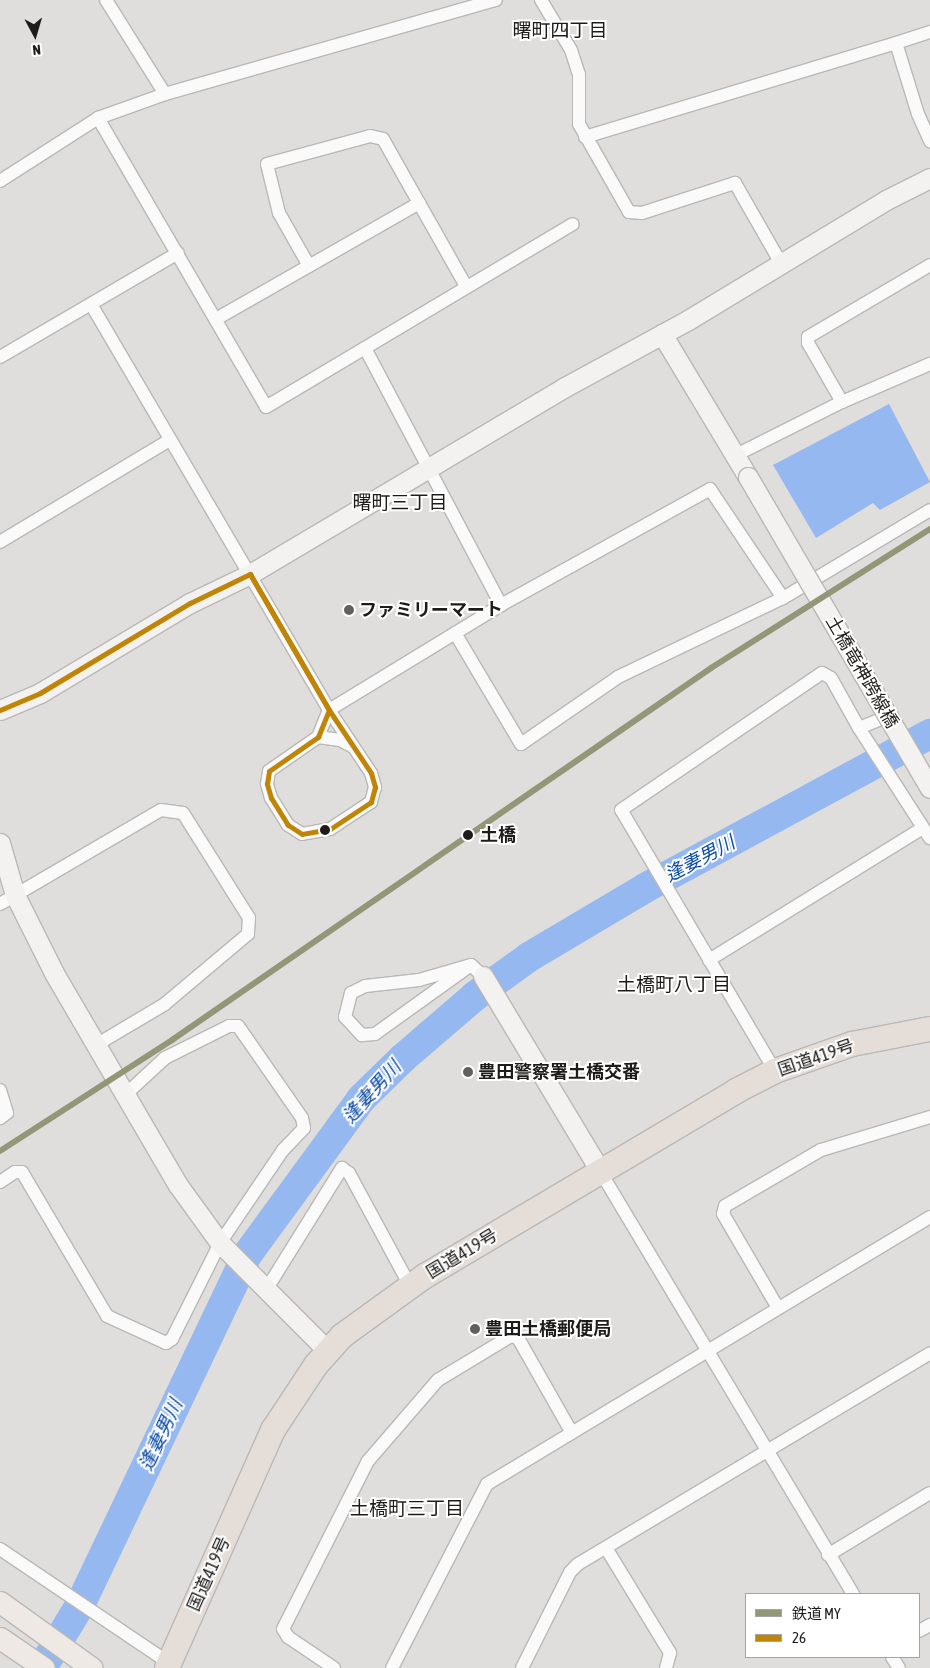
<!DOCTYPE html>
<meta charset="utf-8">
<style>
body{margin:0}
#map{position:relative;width:930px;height:1668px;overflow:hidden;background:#e0dedc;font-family:"Asap Condensed","Noto Sans JP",sans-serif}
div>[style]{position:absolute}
.water>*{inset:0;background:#94b8ef}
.river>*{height:30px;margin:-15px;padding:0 15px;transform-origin:15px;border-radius:15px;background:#94b8ef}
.roads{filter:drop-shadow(1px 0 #b9b8b6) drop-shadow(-1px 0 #b9b8b6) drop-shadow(0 1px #b9b8b6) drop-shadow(0 -1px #b9b8b6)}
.street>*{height:12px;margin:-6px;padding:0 6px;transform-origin:6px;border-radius:6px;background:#fafafa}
.secondary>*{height:19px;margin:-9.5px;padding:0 9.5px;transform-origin:9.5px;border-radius:9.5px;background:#f4f2f0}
.primary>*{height:21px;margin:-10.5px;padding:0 10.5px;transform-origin:10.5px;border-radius:10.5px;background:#eee9e5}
.highway>*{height:24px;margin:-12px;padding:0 12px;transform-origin:12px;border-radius:12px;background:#e5ddd7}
.bridges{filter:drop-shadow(1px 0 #b9b8b6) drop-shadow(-1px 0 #b9b8b6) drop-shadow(0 1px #b9b8b6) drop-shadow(0 -1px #b9b8b6)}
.secondary-bridge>*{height:19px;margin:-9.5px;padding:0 9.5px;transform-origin:9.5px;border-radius:9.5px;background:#f4f2f0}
.bus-1>*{height:5px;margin:-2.5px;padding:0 2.5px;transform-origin:2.5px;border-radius:2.5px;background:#c08406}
.rail-1>*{height:6px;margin:-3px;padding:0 3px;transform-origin:3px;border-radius:3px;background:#949678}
.dots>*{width:14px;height:14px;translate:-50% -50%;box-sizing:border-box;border:2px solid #fff;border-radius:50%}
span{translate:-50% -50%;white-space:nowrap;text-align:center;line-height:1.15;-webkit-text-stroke:4px #fff;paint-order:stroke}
.poi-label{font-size:18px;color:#1d1c1a;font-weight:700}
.left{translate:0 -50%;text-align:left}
.street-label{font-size:18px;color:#1d1c1a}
.stop-label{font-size:18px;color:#1d1c1a;font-weight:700}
.neighbourhood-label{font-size:19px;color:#1d1c1a}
.water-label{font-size:19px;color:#0c4ca7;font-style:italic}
.legend{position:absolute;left:745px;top:1593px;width:175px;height:65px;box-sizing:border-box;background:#fff;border:1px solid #a5a4a3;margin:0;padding:6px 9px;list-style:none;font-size:15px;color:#1d1c1a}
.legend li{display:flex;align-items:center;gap:10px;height:25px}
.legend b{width:25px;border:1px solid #a5a4a3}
.north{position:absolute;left:10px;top:10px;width:50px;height:50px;-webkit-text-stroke:4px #fff;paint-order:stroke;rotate:174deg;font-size:14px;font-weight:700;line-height:20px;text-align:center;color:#1d1c1a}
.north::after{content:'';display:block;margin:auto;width:18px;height:22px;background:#1d1c1a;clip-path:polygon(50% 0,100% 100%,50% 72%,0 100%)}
</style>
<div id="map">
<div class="water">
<div style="clip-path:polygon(889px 404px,930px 482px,880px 510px,873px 503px,816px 538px,773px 465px)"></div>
</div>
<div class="river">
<div style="left:42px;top:1668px;width:74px;rotate:-58.9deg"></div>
<div style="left:80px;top:1605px;width:388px;rotate:-64.5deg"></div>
<div style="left:247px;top:1255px;width:193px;rotate:-53.8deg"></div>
<div style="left:361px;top:1099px;width:59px;rotate:-44.3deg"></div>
<div style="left:403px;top:1058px;width:95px;rotate:-40.7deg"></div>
<div style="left:475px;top:996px;width:67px;rotate:-35.8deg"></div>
<div style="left:529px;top:957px;width:135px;rotate:-30.7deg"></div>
<div style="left:645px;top:888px;width:324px;rotate:-28.4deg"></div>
</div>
<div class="roads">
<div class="street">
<div style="left:106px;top:0;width:111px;rotate:57.9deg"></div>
<div style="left:541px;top:0;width:58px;rotate:59deg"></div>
<div style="left:571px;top:50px;width:25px;rotate:72deg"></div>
<div style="left:579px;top:74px;width:50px;rotate:90deg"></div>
<div style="left:579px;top:124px;width:101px;rotate:60.4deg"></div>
<div style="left:629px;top:212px;width:13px;rotate:4deg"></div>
<div style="left:642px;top:213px;width:98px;rotate:-17.9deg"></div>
<div style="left:735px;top:183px;width:95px;rotate:60.2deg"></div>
<div style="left:896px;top:43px;width:36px;rotate:-18deg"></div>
<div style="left:98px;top:118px;width:334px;rotate:59.8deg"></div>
<div style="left:266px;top:407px;width:357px;rotate:-30.8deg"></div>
<div style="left:585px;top:137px;width:325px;rotate:-16.8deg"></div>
<div style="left:896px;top:43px;width:74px;rotate:72.8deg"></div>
<div style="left:918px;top:114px;width:30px;rotate:66deg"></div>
<div style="left:0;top:181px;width:117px;rotate:-32.7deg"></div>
<div style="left:98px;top:118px;width:71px;rotate:-19.7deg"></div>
<div style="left:165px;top:94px;width:344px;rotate:-15.9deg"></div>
<div style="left:309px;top:266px;width:61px;rotate:-119.5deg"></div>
<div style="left:279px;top:213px;width:50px;rotate:-103.8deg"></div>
<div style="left:267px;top:164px;width:107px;rotate:-15.2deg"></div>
<div style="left:370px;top:136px;width:13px;rotate:13deg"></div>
<div style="left:383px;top:139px;width:73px;rotate:60.6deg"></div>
<div style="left:92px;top:306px;width:468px;rotate:59.6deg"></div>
<div style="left:329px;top:710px;width:76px;rotate:56.3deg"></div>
<div style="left:371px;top:773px;width:15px;rotate:74deg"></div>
<div style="left:375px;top:787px;width:16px;rotate:105deg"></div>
<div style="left:371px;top:802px;width:49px;rotate:146.6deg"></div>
<div style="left:330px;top:829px;width:28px;rotate:170deg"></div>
<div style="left:302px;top:834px;width:17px;rotate:-147deg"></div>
<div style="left:288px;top:825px;width:32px;rotate:-122deg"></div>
<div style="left:271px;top:798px;width:15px;rotate:-106deg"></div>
<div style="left:267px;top:784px;width:13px;rotate:-81deg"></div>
<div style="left:269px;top:771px;width:60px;rotate:-34.8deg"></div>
<div style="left:318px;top:737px;width:29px;rotate:-68deg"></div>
<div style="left:329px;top:710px;width:202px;rotate:-31.4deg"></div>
<div style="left:501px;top:605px;width:239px;rotate:-29deg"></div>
<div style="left:710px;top:489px;width:131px;rotate:56.2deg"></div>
<div style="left:216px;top:319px;width:234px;rotate:-29.7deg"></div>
<div style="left:419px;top:203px;width:95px;rotate:60.5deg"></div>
<div style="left:365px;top:348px;width:291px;rotate:62.1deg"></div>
<div style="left:0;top:357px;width:206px;rotate:-30.3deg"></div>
<div style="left:842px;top:402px;width:68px;rotate:-120deg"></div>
<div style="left:808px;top:343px;width:6px;rotate:-90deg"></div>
<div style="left:808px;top:337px;width:142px;rotate:-30.5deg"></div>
<div style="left:736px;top:455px;width:119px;rotate:-26.6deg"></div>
<div style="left:842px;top:402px;width:96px;rotate:-23.4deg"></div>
<div style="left:0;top:542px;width:198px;rotate:-31deg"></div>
<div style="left:455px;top:633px;width:129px;rotate:59.3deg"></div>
<div style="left:521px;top:744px;width:118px;rotate:-34.6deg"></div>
<div style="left:618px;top:677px;width:183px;rotate:-25.6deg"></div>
<div style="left:783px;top:598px;width:171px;rotate:-30.9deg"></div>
<div style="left:859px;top:728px;width:131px;rotate:57.2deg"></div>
<div style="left:318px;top:737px;width:22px;rotate:8deg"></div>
<div style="left:340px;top:740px;width:15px;rotate:28deg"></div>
<div style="left:0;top:904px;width:186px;rotate:-30.3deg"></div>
<div style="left:161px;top:810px;width:22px;rotate:8deg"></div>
<div style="left:183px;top:813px;width:124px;rotate:57.8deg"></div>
<div style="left:249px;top:918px;width:16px;rotate:94deg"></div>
<div style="left:248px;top:934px;width:109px;rotate:139.9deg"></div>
<div style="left:165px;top:1004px;width:80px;rotate:149.3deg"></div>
<div style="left:709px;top:960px;width:251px;rotate:-31.7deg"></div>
<div style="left:471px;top:965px;width:54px;rotate:163.9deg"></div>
<div style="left:419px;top:980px;width:54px;rotate:173.7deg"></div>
<div style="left:365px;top:986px;width:16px;rotate:153deg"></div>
<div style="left:351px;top:993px;width:25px;rotate:104deg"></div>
<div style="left:345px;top:1017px;width:25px;rotate:47deg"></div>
<div style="left:362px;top:1035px;width:13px;rotate:-4deg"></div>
<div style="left:375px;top:1034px;width:118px;rotate:-35.7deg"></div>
<div style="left:471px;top:965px;width:16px;rotate:43deg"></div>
<div style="left:775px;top:1071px;width:303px;rotate:-120.5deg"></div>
<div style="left:621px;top:810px;width:243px;rotate:-34.3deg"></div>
<div style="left:822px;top:673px;width:10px;rotate:29deg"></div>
<div style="left:831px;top:678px;width:57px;rotate:60.8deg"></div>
<div style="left:859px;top:728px;width:24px;rotate:-22deg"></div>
<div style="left:0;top:1090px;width:24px;rotate:73deg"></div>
<div style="left:7px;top:1113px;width:9px;rotate:144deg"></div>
<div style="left:600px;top:1171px;width:493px;rotate:59.1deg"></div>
<div style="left:0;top:1182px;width:18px;rotate:-34deg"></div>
<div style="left:15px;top:1172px;width:7px"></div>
<div style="left:22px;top:1172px;width:167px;rotate:59.4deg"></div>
<div style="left:107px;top:1316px;width:65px;rotate:24.6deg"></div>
<div style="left:166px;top:1343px;width:7px;rotate:-34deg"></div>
<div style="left:172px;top:1339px;width:107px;rotate:-63.4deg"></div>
<div style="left:220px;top:1243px;width:112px;rotate:-55.9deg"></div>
<div style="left:283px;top:1150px;width:30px;rotate:-46deg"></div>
<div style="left:304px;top:1128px;width:10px;rotate:-101deg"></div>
<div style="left:302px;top:1118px;width:112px;rotate:-124.8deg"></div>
<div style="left:238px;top:1026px;width:9px;rotate:180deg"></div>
<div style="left:229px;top:1026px;width:72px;rotate:153.4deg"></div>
<div style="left:165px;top:1058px;width:54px;rotate:137.2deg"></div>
<div style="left:266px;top:1290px;width:144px;rotate:-58.1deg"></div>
<div style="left:342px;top:1168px;width:9px;rotate:36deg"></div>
<div style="left:349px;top:1173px;width:128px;rotate:61.6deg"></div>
<div style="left:778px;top:1308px;width:109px;rotate:-120.3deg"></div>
<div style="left:723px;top:1214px;width:8px;rotate:-76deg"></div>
<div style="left:725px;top:1206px;width:111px;rotate:-30.3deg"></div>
<div style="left:821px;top:1150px;width:114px;rotate:-16.8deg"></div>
<div style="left:606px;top:1548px;width:123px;rotate:58.6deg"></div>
<div style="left:670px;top:1653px;width:16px;rotate:105deg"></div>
<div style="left:0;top:1549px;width:204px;rotate:34deg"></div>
<div style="left:828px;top:1555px;width:119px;rotate:-31.3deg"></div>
<div style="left:919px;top:1631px;width:13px;rotate:-29deg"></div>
<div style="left:892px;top:1657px;width:13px;rotate:58deg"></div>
<div style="left:334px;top:1668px;width:55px;rotate:-146deg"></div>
<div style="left:288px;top:1637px;width:9px;rotate:-122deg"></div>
<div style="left:283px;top:1629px;width:188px;rotate:-63.2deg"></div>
<div style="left:368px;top:1461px;width:107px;rotate:-49.2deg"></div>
<div style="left:438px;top:1380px;width:85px;rotate:-31.1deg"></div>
<div style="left:511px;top:1336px;width:7px;rotate:16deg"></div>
<div style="left:518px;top:1338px;width:109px;rotate:60.4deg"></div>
<div style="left:392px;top:1668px;width:207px;rotate:-62.7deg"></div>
<div style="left:487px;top:1484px;width:517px;rotate:-31.08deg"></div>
<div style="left:522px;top:1668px;width:107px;rotate:-63.4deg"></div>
<div style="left:570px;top:1572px;width:11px;rotate:-45deg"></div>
<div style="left:578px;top:1564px;width:410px;rotate:-30.9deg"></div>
</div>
<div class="secondary">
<div style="left:662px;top:334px;width:167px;rotate:59deg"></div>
<div style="left:0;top:710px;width:43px;rotate:-23deg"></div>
<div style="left:40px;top:693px;width:175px;rotate:-31deg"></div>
<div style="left:190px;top:603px;width:67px;rotate:-25.8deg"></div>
<div style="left:250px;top:574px;width:364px;rotate:-30.7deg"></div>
<div style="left:563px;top:388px;width:142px;rotate:-28.5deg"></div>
<div style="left:688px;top:320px;width:232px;rotate:-31.2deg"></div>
<div style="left:886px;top:200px;width:49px;rotate:-26.6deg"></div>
<div style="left:0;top:843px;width:54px;rotate:73.9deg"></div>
<div style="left:15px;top:895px;width:87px;rotate:63.4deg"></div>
<div style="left:54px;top:973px;width:246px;rotate:59.7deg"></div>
<div style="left:178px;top:1185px;width:72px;rotate:54.1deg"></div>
<div style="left:220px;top:1243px;width:153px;rotate:45deg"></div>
<div style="left:483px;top:976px;width:227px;rotate:59deg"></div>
</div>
<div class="primary">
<div style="left:0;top:1602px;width:113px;rotate:35.7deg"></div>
<div style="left:0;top:1638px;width:53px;rotate:34.3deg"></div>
</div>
<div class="highway">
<div style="left:167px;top:1668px;width:261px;rotate:-66deg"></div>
<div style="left:273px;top:1430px;width:78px;rotate:-56.5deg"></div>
<div style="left:316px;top:1365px;width:39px;rotate:-48deg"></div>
<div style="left:342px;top:1336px;width:102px;rotate:-35.9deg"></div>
<div style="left:425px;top:1276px;width:362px;rotate:-30.7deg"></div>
<div style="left:736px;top:1091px;width:44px;rotate:-27.1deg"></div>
<div style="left:775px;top:1071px;width:82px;rotate:-19.3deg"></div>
<div style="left:852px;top:1044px;width:79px;rotate:-10.9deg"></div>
</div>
</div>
<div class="bridges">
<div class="secondary-bridge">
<div style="left:748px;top:477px;width:360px;rotate:59.7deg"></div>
</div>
</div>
<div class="bus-1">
<div style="left:250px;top:574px;width:97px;rotate:59.7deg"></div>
<div style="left:299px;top:658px;width:60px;rotate:60deg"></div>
<div style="left:329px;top:710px;width:157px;rotate:-120.2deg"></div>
<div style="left:0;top:710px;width:43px;rotate:-23deg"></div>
<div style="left:40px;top:693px;width:175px;rotate:-31deg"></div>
<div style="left:190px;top:603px;width:67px;rotate:-25.8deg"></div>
<div style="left:329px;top:710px;width:76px;rotate:56.3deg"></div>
<div style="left:371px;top:773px;width:15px;rotate:74deg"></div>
<div style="left:375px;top:787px;width:16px;rotate:105deg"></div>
<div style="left:371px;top:802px;width:49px;rotate:146.6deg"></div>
<div style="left:330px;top:829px;width:28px;rotate:170deg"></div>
<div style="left:302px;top:834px;width:17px;rotate:-147deg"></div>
<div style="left:288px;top:825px;width:32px;rotate:-122deg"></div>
<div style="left:271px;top:798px;width:15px;rotate:-106deg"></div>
<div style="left:267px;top:784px;width:13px;rotate:-81deg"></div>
<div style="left:269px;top:771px;width:60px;rotate:-34.8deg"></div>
<div style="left:318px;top:737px;width:29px;rotate:-68deg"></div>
</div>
<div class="rail-1">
<div style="left:0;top:1151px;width:205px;rotate:-32.8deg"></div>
<div style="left:172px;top:1040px;width:655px;rotate:-34.61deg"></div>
<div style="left:711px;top:668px;width:259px;rotate:-32.4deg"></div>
</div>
<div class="dots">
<div style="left:349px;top:610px;background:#61605e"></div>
<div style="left:325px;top:830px;background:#1d1c1a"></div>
<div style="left:468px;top:835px;background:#1d1c1a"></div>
<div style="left:468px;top:1072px;background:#61605e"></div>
<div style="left:475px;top:1329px;background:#61605e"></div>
</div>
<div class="poi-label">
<span class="left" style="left:359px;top:610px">ファミリーマート</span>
<span class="left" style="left:478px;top:1072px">豊田警察署土橋交番</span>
<span class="left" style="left:485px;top:1329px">豊田土橋郵便局</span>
</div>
<div class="street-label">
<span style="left:862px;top:672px;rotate:60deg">土橋竜神跨線橋</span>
<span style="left:816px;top:1058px;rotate:-19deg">国道419号</span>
<span style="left:462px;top:1254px;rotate:-31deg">国道419号</span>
<span style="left:209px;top:1574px;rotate:-66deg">国道419号</span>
</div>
<div class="stop-label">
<span class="left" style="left:480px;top:835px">土橋</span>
</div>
<div class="neighbourhood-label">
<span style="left:560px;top:31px">曙町四丁目</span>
<span style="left:400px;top:503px">曙町三丁目</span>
<span style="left:674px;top:985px">土橋町八丁目</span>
<span style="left:407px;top:1509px">土橋町三丁目</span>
</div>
<div class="water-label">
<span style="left:700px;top:859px;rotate:-28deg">逢妻男川</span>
<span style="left:372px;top:1092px;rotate:-48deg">逢妻男川</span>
<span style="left:161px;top:1435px;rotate:-65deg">逢妻男川</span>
</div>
<ul class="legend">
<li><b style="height:6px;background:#949678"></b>鉄道 MY</li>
<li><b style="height:6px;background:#c08406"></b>26</li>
</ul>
<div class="north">N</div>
</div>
